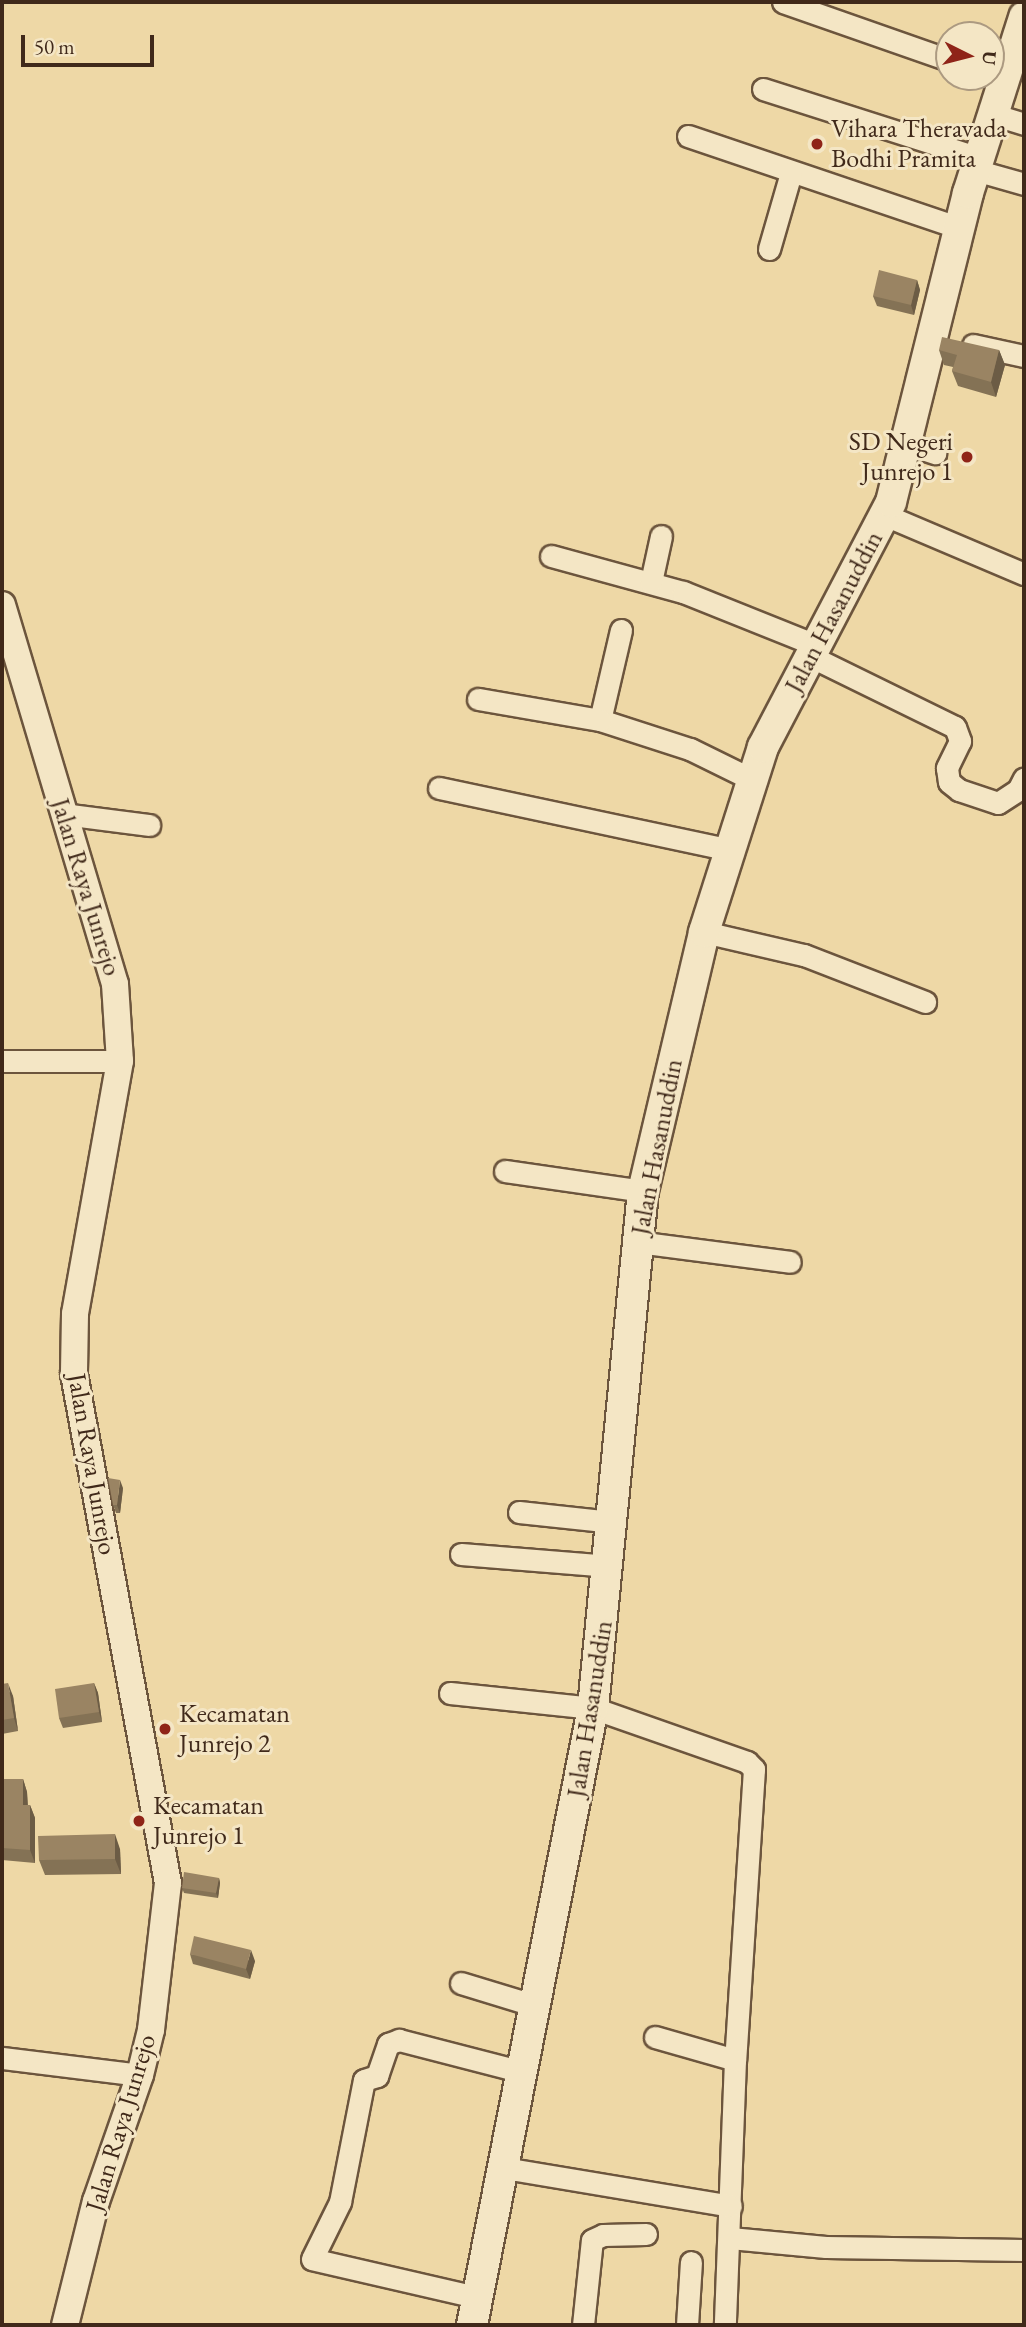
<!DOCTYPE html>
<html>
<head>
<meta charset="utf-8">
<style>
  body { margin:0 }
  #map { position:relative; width:1026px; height:2327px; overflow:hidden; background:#eed8a6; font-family:"EB Garamond",serif }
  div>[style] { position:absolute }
  .roads { filter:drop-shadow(2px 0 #6c553d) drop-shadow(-2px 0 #6c553d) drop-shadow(0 2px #6c553d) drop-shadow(0 -2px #6c553d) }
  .minor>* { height:21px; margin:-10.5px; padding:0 10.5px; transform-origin:10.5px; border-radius:10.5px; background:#f4e6c5 }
  .tertiary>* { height:26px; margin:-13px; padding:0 13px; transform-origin:13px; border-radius:13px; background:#f4e6c5 }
  .secondary>* { height:30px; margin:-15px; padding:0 15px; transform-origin:15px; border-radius:15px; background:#f4e6c5 }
  .wall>* { inset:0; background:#847255 }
  .shaded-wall>* { inset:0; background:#6c5c45 }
  .building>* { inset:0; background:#9a8463 }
  .dots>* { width:19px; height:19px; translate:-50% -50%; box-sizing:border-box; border:4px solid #f4e6c5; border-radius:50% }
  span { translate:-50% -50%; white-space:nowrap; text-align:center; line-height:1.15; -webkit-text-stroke:6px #f4e6c5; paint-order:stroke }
  .poi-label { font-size:26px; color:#40291a }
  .left { translate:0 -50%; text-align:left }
  .right { translate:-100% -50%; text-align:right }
  .street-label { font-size:26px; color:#40291a }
  .frame { position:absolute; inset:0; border:4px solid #40291a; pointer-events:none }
  .north { position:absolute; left:935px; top:21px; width:70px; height:70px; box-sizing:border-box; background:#f4e6c5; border:2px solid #ac9a81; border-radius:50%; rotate:96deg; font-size:19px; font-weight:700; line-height:28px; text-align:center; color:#40291a }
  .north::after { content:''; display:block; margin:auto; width:24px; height:32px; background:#8f2418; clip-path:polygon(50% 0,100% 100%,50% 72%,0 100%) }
  .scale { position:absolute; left:21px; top:35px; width:133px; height:32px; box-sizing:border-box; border:4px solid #40291a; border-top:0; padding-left:9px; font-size:21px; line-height:24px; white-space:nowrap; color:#40291a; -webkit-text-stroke:5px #f4e6c5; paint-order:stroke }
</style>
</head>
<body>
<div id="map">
  <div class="roads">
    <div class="minor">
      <div style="left:783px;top:2px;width:176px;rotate:19.3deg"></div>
      <div style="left:763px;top:89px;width:227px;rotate:17.7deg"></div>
      <div style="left:992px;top:114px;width:34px;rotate:17deg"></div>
      <div style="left:688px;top:136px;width:287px;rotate:18.7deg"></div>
      <div style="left:975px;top:170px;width:51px;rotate:15.9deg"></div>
      <div style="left:769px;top:249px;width:79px;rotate:-73.9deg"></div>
      <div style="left:973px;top:345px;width:52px;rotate:12.2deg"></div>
      <div style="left:904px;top:443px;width:33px;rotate:18deg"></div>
      <div style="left:885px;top:515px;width:151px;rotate:23deg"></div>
      <div style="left:551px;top:556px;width:137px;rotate:15.3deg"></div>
      <div style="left:683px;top:592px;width:145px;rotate:21.8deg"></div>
      <div style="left:651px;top:582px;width:47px;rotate:-77.7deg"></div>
      <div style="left:621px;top:630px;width:92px;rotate:103.1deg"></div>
      <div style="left:600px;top:720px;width:95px;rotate:17.9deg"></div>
      <div style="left:690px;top:749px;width:68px;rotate:26.2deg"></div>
      <div style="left:812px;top:657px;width:159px;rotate:26.1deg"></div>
      <div style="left:955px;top:727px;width:15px;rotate:70deg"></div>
      <div style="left:960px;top:741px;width:30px;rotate:116deg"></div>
      <div style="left:947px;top:768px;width:14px;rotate:82deg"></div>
      <div style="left:949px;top:782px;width:13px;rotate:39deg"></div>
      <div style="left:959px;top:790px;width:41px;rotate:18.4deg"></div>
      <div style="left:998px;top:803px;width:24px;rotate:-33deg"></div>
      <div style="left:1018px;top:790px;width:13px;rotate:-63deg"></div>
      <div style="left:478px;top:699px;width:124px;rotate:9.8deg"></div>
      <div style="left:439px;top:788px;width:298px;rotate:12deg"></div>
      <div style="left:63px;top:814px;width:87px;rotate:7.3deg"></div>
      <div style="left:704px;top:932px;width:103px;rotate:13deg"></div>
      <div style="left:804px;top:955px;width:130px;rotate:21.2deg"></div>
      <div style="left:2px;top:1061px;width:118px"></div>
      <div style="left:505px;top:1171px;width:139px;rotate:8.2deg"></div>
      <div style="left:637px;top:1242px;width:154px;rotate:7.4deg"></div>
      <div style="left:519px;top:1512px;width:95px;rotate:6.1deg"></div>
      <div style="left:461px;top:1554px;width:149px;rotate:4.6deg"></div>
      <div style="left:450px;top:1693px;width:144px;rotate:6deg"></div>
      <div style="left:593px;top:1708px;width:163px;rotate:19.3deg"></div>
      <div style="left:747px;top:1762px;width:10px;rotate:45deg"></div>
      <div style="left:754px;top:1769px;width:292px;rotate:93.7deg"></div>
      <div style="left:735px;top:2060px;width:265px;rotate:92.2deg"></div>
      <div style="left:461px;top:1983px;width:78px;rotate:17deg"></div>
      <div style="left:655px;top:2037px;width:83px;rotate:16deg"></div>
      <div style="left:2px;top:2058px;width:139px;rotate:7deg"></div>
      <div style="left:504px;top:2168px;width:230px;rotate:9.5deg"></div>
      <div style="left:730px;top:2238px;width:96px;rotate:5.4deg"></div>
      <div style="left:826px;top:2247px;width:198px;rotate:0.9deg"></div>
      <div style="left:476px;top:2297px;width:168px;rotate:-167deg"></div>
      <div style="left:312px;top:2259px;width:64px;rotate:-63.8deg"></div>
      <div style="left:340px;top:2202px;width:124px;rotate:-78.9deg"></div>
      <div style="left:364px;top:2080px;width:14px;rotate:-17deg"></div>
      <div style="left:377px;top:2076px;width:34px;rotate:-71deg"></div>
      <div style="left:388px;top:2044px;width:12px;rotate:-20deg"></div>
      <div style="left:399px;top:2040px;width:128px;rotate:14.5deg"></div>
      <div style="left:583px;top:2325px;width:85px;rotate:-84deg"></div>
      <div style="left:592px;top:2240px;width:12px;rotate:-24deg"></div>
      <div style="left:603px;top:2235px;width:43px;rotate:-1.3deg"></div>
      <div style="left:687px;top:2325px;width:63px;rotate:-86.4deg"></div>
    </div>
    <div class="tertiary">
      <div style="left:2px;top:605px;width:395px;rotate:73.4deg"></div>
      <div style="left:115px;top:984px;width:77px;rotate:86.3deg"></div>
      <div style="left:120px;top:1061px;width:257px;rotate:100.1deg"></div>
      <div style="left:75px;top:1314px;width:60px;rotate:91deg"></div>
      <div style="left:74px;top:1374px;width:518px;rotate:79.54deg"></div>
      <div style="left:168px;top:1883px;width:148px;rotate:96.6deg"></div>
      <div style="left:151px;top:2030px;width:46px;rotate:103.7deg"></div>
      <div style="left:140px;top:2075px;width:133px;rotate:109.2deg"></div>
      <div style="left:96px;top:2201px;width:128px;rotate:104deg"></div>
    </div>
    <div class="secondary">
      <div style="left:472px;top:2325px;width:629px;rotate:-78.9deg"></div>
      <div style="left:593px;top:1708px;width:519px;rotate:-84.48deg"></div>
      <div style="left:643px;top:1191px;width:266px;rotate:-76.7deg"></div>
      <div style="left:704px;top:932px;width:194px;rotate:-72.3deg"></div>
      <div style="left:763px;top:747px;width:276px;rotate:-62.4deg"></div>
      <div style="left:891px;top:502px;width:318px;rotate:-76deg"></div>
      <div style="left:968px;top:193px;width:185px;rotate:-72.3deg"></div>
    </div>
  </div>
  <div class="wall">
    <div style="clip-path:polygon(917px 280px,920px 290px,914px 315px,877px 306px,873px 296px)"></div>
    <div style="clip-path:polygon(939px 350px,999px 350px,1005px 365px,996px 397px,958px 386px,952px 371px,953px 367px,944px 365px)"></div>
    <div style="clip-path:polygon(123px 1488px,120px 1513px,116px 1513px,113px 1505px)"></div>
    <div style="clip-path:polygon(94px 1683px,98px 1693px,102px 1722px,63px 1728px,59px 1718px)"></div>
    <div style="clip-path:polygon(2px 1684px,13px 1696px,18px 1731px,2px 1734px)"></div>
    <div style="clip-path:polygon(2px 1779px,23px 1779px,27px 1792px,28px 1805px,30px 1805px,35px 1818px,35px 1863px,2px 1860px)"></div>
    <div style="clip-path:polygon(120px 1849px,121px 1874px,45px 1875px,39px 1860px)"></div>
    <div style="clip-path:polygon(219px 1878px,220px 1883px,218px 1898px,184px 1893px,182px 1888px)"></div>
    <div style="clip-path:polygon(190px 1954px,255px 1961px,250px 1979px,193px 1964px)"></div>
  </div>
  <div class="shaded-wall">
    <div style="clip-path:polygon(917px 280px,920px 290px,914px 315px,911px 305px)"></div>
    <div style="clip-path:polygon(999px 350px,1005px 365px,996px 397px,991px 382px)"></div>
    <div style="clip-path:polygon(120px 1480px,123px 1488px,120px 1513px,117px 1505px)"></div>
    <div style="clip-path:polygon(8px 1683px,13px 1696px,18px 1731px,14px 1718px)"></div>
    <div style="clip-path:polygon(94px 1683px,98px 1693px,102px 1722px,99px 1712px)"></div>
    <div style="clip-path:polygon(23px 1779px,27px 1792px,28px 1818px,23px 1805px)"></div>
    <div style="clip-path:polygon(30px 1805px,35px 1818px,35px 1863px,30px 1850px)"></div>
    <div style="clip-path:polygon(115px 1834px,120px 1849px,121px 1874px,115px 1859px)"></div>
    <div style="clip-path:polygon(219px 1878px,220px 1883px,218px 1898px,216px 1893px)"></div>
    <div style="clip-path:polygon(251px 1950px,255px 1961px,250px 1979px,246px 1969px)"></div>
  </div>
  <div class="building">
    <div style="clip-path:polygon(879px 270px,917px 280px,911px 305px,873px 296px)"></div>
    <div style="clip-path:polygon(942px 337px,999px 350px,991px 382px,952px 371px,957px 355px,939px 350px)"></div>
    <div style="clip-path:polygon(108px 1478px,120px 1480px,117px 1505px,113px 1505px)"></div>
    <div style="clip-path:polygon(8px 1683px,14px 1718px,2px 1720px,2px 1684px)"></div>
    <div style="clip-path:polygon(94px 1683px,99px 1712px,59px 1718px,55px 1689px)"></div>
    <div style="clip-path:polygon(2px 1779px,23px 1779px,23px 1805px,30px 1805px,30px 1850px,2px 1848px)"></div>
    <div style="clip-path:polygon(115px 1834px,115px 1859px,39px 1860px,38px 1836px)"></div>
    <div style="clip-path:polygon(184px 1872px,219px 1878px,216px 1893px,182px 1888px)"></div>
    <div style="clip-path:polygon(194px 1936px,251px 1950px,246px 1969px,190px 1954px)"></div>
  </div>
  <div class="dots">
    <div style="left:817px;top:144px;background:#8f2418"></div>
    <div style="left:967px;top:457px;background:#8f2418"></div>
    <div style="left:165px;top:1729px;background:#8f2418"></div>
    <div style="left:139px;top:1821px;background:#8f2418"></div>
  </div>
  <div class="poi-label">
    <span class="left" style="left:831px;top:144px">Vihara Theravada<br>Bodhi Pramita</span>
    <span class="right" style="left:953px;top:457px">SD Negeri<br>Junrejo 1</span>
    <span class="left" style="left:179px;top:1729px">Kecamatan<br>Junrejo 2</span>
    <span class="left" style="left:153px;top:1821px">Kecamatan<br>Junrejo 1</span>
  </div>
  <div class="street-label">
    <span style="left:834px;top:612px;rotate:-62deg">Jalan Hasanuddin</span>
    <span style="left:86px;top:887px;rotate:73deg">Jalan Raya Junrejo</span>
    <span style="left:657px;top:1147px;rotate:-79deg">Jalan Hasanuddin</span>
    <span style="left:92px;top:1464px;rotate:80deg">Jalan Raya Junrejo</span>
    <span style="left:590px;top:1709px;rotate:-81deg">Jalan Hasanuddin</span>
    <span style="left:121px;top:2123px;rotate:-73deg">Jalan Raya Junrejo</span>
  </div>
  <div class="frame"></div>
  <div class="north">U</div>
  <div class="scale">50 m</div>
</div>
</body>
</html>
